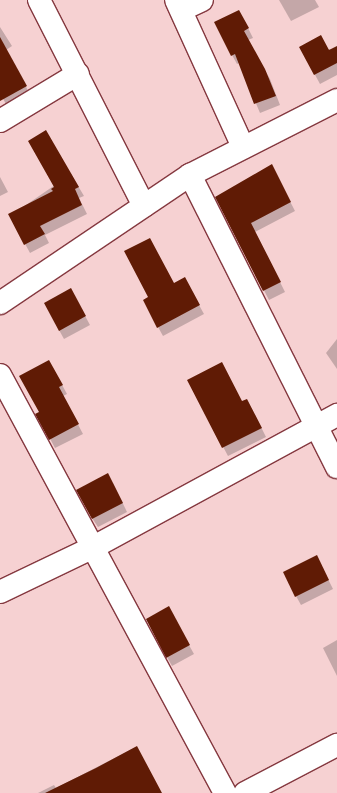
<!DOCTYPE html>
<html>
<head>
<meta charset="utf-8">
<style>
  body { margin:0 }
  #map { position:relative; width:337px; height:793px; overflow:hidden; background:#f6d1d2; font-family:Quicksand,sans-serif }
  div>[style] { position:absolute }
  .shadow>* { inset:0; background:#0003 }
  .building>* { inset:0; background:#601b05 }
  .roads { filter:drop-shadow(1px 0 #853940) drop-shadow(-1px 0 #853940) drop-shadow(0 1px #853940) drop-shadow(0 -1px #853940) }
  .minor>* { height:22px; margin:-11px; padding:0 11px; transform-origin:11px; border-radius:11px; background:#fff }
  span { translate:-50% -50%; white-space:nowrap; text-align:center; line-height:1.15; -webkit-text-stroke:4px #fcfcfc; paint-order:stroke }
</style>
</head>
<body>
<div id="map">
  <div class="shadow">
    <div style="clip-path:polygon(279px 0,315px 0,319px 7px,291px 21px)"></div>
    <div style="clip-path:polygon(244px 20px,253px 38px,248px 40px,270px 79px,280px 105px,260px 113px,239px 63px,237px 64px,232px 55px)"></div>
    <div style="clip-path:polygon(0 27px,12px 46px,6px 50px,31px 96px,8px 108px,0 93px)"></div>
    <div style="clip-path:polygon(300px 47px,337px 50px,337px 75px,320px 84px)"></div>
    <div style="clip-path:polygon(71px 174px,84px 196px,79px 198px,87px 214px,45px 235px,49px 243px,30px 253px,10px 216px)"></div>
    <div style="clip-path:polygon(276px 174px,295px 211px,255px 232px,285px 292px,269px 300px,216px 197px)"></div>
    <div style="clip-path:polygon(0 177px,8px 192px,0 196px)"></div>
    <div style="clip-path:polygon(174px 284px,189px 287px,204px 314px,163px 336px,158px 327px)"></div>
    <div style="clip-path:polygon(71px 290px,90px 325px,64px 339px,59px 330px)"></div>
    <div style="clip-path:polygon(337px 339px,337px 369px,326px 353px)"></div>
    <div style="clip-path:polygon(54px 370px,67px 394px,63px 396px,83px 434px,55px 448px,37px 414px,40px 412px)"></div>
    <div style="clip-path:polygon(188px 381px,242px 402px,252px 409px,266px 437px,228px 456px)"></div>
    <div style="clip-path:polygon(113px 483px,127px 512px,98px 527px,92px 518px)"></div>
    <div style="clip-path:polygon(321px 565px,333px 589px,301px 605px,296px 596px)"></div>
    <div style="clip-path:polygon(168px 608px,194px 654px,172px 666px,167px 657px)"></div>
    <div style="clip-path:polygon(337px 640px,337px 676px,323px 648px)"></div>
    <div style="clip-path:polygon(136px 747px,161px 793px,38px 793px,54px 785px,56px 788px)"></div>
  </div>
  <div class="building">
    <div style="clip-path:polygon(239px 10px,249px 28px,244px 31px,265px 69px,276px 96px,254px 104px,235px 54px,231px 56px,214px 22px)"></div>
    <div style="clip-path:polygon(321px 35px,329px 50px,337px 46px,337px 63px,314px 75px,299px 47px)"></div>
    <div style="clip-path:polygon(0 37px,27px 86px,0 101px)"></div>
    <div style="clip-path:polygon(46px 130px,79px 187px,75px 189px,82px 205px,40px 226px,45px 234px,24px 245px,8px 214px,53px 191px,51px 189px,54px 187px,28px 141px)"></div>
    <div style="clip-path:polygon(272px 164px,291px 202px,251px 223px,281px 282px,263px 291px,215px 197px)"></div>
    <div style="clip-path:polygon(150px 238px,174px 283px,185px 277px,200px 305px,157px 328px,143px 300px,148px 297px,124px 251px)"></div>
    <div style="clip-path:polygon(71px 288px,86px 316px,59px 331px,44px 303px)"></div>
    <div style="clip-path:polygon(49px 360px,63px 385px,59px 387px,79px 424px,49px 440px,35px 414px,39px 412px,19px 376px)"></div>
    <div style="clip-path:polygon(222px 362px,242px 401px,247px 399px,262px 428px,222px 448px,187px 380px)"></div>
    <div style="clip-path:polygon(108px 473px,123px 503px,92px 519px,76px 490px)"></div>
    <div style="clip-path:polygon(317px 555px,329px 580px,295px 597px,283px 572px)"></div>
    <div style="clip-path:polygon(169px 606px,190px 645px,166px 658px,146px 619px)"></div>
    <div style="clip-path:polygon(137px 746px,162px 793px,45px 793px,96px 768px)"></div>
  </div>
  <div class="roads">
    <div class="minor">
      <div style="left:39px;top:0;width:231px;rotate:63deg"></div>
      <div style="left:176px;top:0;width:162px;rotate:65.5deg"></div>
      <div style="left:181px;top:10px;width:23px;rotate:-25deg"></div>
      <div style="left:0;top:121px;width:91px;rotate:-31.1deg"></div>
      <div style="left:190px;top:175px;width:327px;rotate:63.3deg"></div>
      <div style="left:0;top:303px;width:229px;rotate:-34deg"></div>
      <div style="left:190px;top:175px;width:165px;rotate:-27deg"></div>
      <div style="left:0;top:375px;width:475px;rotate:61.7deg"></div>
      <div style="left:0;top:592px;width:102px;rotate:-25.6deg"></div>
      <div style="left:92px;top:548px;width:279px;rotate:-28.5deg"></div>
      <div style="left:245px;top:793px;width:104px;rotate:-27.6deg"></div>
    </div>
  </div>
</div>
</body>
</html>
